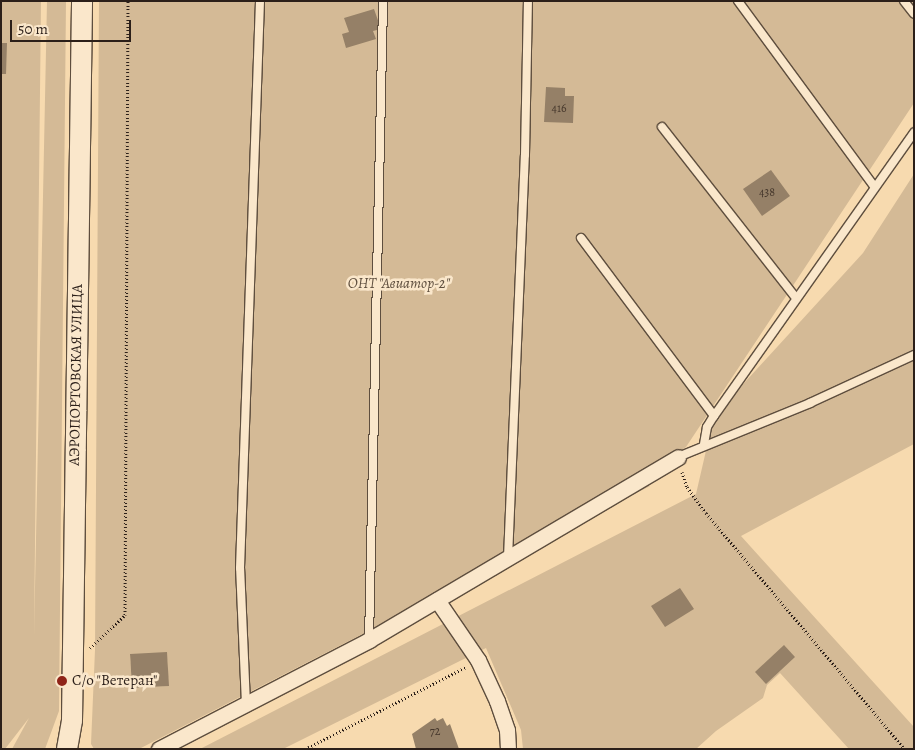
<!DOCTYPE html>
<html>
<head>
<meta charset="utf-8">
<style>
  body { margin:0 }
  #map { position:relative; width:915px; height:750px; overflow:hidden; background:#f7daaf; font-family:Alegreya,serif }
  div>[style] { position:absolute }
  .green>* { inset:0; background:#d4ba96 }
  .building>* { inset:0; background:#958067 }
  .path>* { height:3px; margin-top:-1.5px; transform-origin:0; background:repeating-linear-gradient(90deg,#2b1f19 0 1px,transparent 0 3.5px) }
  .roads { filter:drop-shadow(1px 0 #5e4e3e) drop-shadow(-1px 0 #5e4e3e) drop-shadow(0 1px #5e4e3e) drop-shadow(0 -1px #5e4e3e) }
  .lane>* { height:8px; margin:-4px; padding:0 4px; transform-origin:4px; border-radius:4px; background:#fae7cb }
  .street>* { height:15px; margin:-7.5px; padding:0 7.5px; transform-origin:7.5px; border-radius:7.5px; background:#fae7cb }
  .secondary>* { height:20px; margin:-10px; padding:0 10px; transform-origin:10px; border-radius:10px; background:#fae7cb }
  .dots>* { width:14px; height:14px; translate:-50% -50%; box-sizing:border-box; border:2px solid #fae7cb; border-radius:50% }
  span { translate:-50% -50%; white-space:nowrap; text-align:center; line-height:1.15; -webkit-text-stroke:5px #fae7cb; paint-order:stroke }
  .number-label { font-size:12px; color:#46372c }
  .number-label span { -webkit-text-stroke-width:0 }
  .park-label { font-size:15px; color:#5e4e3e; font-style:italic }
  .street-label { font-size:15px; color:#2b1f19 }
  .poi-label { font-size:15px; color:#2b1f19 }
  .left { translate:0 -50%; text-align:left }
  .frame { position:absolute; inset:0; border:2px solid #2b1f19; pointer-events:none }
  .scale { position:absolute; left:10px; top:20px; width:121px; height:22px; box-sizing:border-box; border:2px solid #2b1f19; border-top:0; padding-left:6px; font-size:15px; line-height:18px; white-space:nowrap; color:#2b1f19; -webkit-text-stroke:4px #fae7cb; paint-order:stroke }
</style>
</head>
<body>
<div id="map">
  <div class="green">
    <div style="clip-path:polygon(1px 1px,41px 1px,34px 636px,47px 1px,66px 1px,59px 711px,45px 749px,12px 749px,29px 718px,5px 749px,1px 749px)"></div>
    <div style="clip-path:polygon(evenodd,99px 1px,914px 1px,914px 103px,686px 447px,639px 479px,650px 486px,139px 749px,94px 749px,91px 744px,95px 650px,99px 1px,167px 653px,168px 686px,132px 688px,130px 655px,167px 653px)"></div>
    <div style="clip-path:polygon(914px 174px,914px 444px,741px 536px,914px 727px,914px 749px,849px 749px,780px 673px,767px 685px,763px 698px,716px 731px,696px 749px,523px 749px,521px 730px,486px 648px,283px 749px,200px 749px,696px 494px,714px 416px,863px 253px)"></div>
  </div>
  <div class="building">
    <div style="clip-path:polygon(374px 9px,381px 29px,373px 31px,376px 39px,346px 48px,342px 34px,349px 32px,344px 18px)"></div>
    <div style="clip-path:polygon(1px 43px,7px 43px,6px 74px,1px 74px)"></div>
    <div style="clip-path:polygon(546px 87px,565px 88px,565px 96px,574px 96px,573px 123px,544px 122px)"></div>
    <div style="clip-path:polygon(771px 170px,790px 196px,762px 216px,743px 189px)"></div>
    <div style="clip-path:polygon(680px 588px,694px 609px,665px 627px,651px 606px)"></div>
    <div style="clip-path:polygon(784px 645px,795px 657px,766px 684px,755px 672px)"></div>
    <div style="clip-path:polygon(167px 652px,169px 686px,132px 688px,130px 654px)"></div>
    <div style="clip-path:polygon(435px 718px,437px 721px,443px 718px,447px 726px,450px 724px,459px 749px,416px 749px,412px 734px)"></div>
  </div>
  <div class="path">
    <div style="left:682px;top:472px;width:16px;rotate:72deg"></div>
    <div style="left:687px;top:487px;width:32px;rotate:54deg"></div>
    <div style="left:706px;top:513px;width:309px;rotate:49.9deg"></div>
    <div style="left:90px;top:648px;width:48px;rotate:-43.3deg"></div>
    <div style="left:125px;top:615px;width:614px;rotate:-89.72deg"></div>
    <div style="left:305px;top:749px;width:181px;rotate:-27deg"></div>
  </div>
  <div class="roads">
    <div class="lane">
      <div style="left:738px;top:1px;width:230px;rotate:53.7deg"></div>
      <div style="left:904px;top:1px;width:16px;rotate:52deg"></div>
      <div style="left:662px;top:127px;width:217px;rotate:51.9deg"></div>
      <div style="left:581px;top:238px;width:222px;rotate:53.2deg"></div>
      <div style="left:704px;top:444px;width:17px;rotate:-80deg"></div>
      <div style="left:707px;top:427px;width:13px;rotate:-58deg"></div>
      <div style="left:714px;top:416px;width:347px;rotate:-54.8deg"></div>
      <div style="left:678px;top:457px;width:143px;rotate:-22.2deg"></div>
      <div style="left:810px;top:403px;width:115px;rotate:-24.8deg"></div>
      <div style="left:508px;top:558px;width:403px;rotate:-87.6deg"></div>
      <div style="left:525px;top:155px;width:154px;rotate:-88.9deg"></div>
      <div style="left:369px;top:640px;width:639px;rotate:-88.74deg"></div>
      <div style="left:246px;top:704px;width:136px;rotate:-92.5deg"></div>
      <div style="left:240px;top:568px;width:567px;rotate:-87.98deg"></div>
    </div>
    <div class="street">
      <div style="left:437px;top:600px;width:73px;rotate:55.7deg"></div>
      <div style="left:478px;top:660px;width:45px;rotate:65.1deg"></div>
      <div style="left:497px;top:701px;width:31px;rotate:71deg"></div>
      <div style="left:507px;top:730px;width:19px;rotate:87deg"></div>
      <div style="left:159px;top:749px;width:237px;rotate:-27.4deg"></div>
      <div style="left:369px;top:640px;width:359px;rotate:-30.6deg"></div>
    </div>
    <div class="secondary">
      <div style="left:67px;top:749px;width:29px;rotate:-80deg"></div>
      <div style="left:72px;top:720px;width:719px;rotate:-89.2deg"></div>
    </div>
  </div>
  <div class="dots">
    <div style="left:62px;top:681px;background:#8f2418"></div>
  </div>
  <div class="number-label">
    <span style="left:559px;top:109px">416</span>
    <span style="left:767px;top:193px">438</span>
    <span style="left:435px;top:732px">72</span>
  </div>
  <div class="park-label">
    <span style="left:399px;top:284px">ОНТ "Авиатор-2"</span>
  </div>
  <div class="street-label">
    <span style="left:76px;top:375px;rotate:-89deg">АЭРОПОРТОВСКАЯ УЛИЦА</span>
  </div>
  <div class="poi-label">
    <span class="left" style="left:72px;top:681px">С/о "Ветеран"</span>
  </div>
  <div class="frame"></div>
  <div class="scale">50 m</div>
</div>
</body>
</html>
